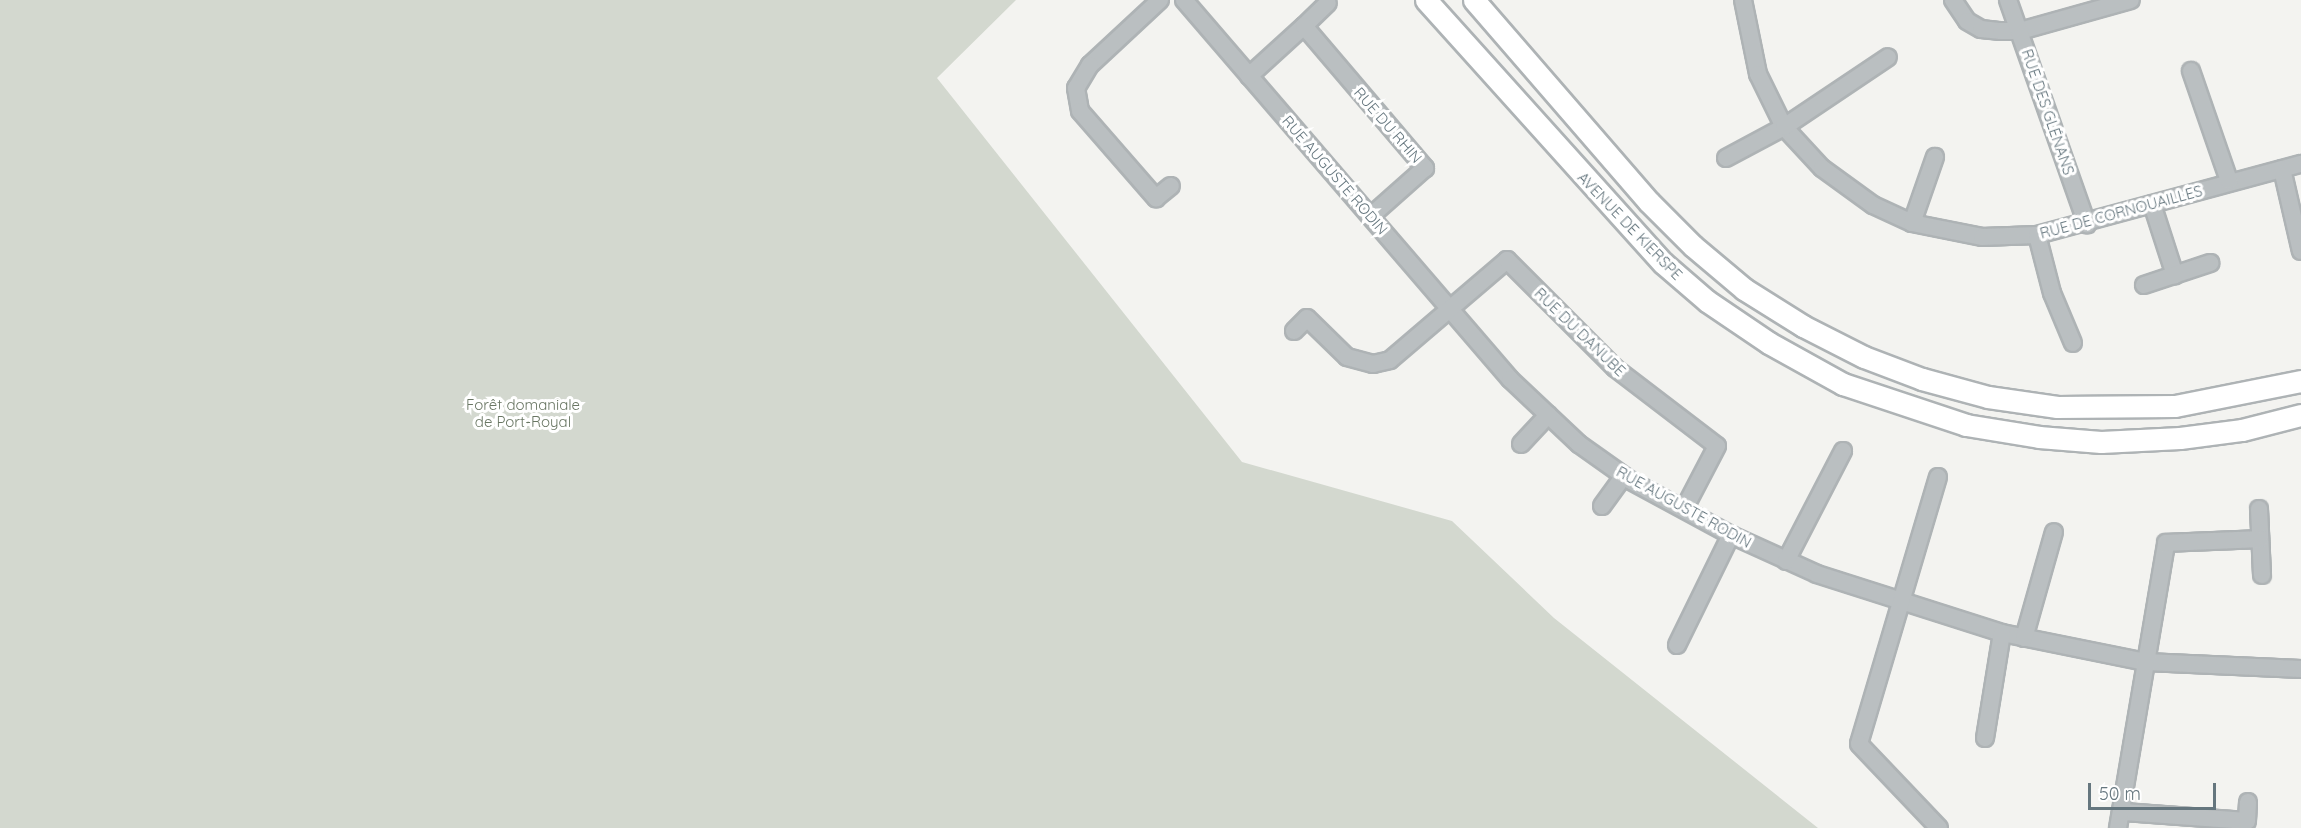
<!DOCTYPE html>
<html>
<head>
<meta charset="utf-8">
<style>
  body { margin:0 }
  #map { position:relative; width:2301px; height:828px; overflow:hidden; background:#f3f3f0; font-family:Quicksand,sans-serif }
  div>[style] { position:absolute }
  .green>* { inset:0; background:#d3d8cf }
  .roads { filter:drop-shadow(2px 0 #aeb3b5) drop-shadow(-2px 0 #aeb3b5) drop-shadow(0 2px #aeb3b5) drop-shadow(0 -2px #aeb3b5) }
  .minor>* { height:16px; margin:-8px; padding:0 8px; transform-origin:8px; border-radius:8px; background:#babfc1 }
  .major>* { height:21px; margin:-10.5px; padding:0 10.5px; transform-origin:10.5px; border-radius:10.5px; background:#fff }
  span { translate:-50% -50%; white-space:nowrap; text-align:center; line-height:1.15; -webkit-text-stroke:6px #fff; paint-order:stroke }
  .street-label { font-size:15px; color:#65767e }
  .park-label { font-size:15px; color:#697663 }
  .scale { position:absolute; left:2088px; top:783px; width:128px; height:27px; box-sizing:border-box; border:3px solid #65767e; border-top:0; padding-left:8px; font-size:18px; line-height:21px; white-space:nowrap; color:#65767e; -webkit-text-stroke:4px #fff; paint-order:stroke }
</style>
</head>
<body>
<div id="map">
  <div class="green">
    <div style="clip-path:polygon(0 0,1016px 0,937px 78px,1242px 462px,1452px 521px,1554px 618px,1818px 828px,0 828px)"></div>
  </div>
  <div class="roads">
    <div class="minor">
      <div style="left:1160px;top:0;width:96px;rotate:137.1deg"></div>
      <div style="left:1090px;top:65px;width:27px;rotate:121deg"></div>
      <div style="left:1076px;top:88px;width:23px;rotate:80deg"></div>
      <div style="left:1080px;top:111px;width:116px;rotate:48.9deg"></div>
      <div style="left:1156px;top:198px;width:19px;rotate:-39deg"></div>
      <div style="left:1184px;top:0;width:500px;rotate:49.3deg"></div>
      <div style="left:1510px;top:379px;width:95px;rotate:43.3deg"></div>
      <div style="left:1579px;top:444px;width:64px;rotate:35.4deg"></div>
      <div style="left:1631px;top:481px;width:114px;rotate:28.4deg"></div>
      <div style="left:1731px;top:535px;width:94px;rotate:24.4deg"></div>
      <div style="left:1817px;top:574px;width:194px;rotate:17.7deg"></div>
      <div style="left:2002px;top:633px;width:147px;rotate:11.4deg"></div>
      <div style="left:2146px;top:662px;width:155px;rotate:2.6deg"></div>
      <div style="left:1743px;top:0;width:76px;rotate:78.5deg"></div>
      <div style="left:1758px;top:74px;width:59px;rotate:63.9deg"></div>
      <div style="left:1784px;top:127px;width:56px;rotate:47.2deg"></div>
      <div style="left:1822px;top:168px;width:63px;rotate:36deg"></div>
      <div style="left:1873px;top:205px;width:43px;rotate:24.8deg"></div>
      <div style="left:1912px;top:223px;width:71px;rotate:11.3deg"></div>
      <div style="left:1982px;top:237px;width:55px;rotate:-2.1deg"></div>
      <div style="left:2037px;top:235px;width:273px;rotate:-15.1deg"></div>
      <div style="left:1953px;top:0;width:25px;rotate:56deg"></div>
      <div style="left:1967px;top:21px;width:16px;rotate:30deg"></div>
      <div style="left:1981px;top:29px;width:20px;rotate:6deg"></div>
      <div style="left:2001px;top:31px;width:19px"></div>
      <div style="left:2020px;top:31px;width:115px;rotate:-15.6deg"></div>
      <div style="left:2008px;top:0;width:238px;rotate:70.6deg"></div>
      <div style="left:1304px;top:26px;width:33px;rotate:-44deg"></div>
      <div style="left:2191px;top:71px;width:116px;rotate:70.9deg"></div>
      <div style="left:1249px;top:76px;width:74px;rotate:-42.3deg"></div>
      <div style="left:1304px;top:26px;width:187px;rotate:49.6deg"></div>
      <div style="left:1425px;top:168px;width:72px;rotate:138.4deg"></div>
      <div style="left:1726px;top:158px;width:66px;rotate:-28.1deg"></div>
      <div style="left:1784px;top:127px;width:125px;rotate:-33.9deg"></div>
      <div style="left:2282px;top:169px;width:84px;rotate:77deg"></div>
      <div style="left:2152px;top:204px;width:75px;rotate:72.1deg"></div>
      <div style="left:1912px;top:223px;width:70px;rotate:-70.8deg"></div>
      <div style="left:2037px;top:235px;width:60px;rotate:75.5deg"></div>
      <div style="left:2052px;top:293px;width:54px;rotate:67.2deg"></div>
      <div style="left:2144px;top:285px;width:70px;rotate:-18.4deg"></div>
      <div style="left:1294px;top:331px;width:18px;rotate:-45deg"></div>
      <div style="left:1307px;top:318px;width:56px;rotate:44.3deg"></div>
      <div style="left:1347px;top:357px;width:27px;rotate:15deg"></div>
      <div style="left:1373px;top:364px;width:17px;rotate:-13deg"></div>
      <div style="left:1390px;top:360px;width:154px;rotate:-40.5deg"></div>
      <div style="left:1507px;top:260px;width:153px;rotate:45deg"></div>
      <div style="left:1615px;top:368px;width:128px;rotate:37.4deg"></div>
      <div style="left:1717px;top:446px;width:71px;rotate:117.6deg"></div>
      <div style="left:1521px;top:444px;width:40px;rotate:-47deg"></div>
      <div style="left:1938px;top:477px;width:278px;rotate:106.5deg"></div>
      <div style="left:1859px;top:744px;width:116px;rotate:46.4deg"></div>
      <div style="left:1602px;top:506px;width:37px;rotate:-54deg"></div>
      <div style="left:2259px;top:509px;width:66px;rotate:87.4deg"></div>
      <div style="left:1786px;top:561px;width:124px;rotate:-62.6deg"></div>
      <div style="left:2024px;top:638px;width:110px;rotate:-74.2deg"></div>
      <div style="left:1677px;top:645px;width:123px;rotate:-63.9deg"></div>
      <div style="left:1985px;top:738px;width:106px;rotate:-80.8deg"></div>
      <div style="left:2124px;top:812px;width:123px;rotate:4.2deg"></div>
      <div style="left:2247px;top:821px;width:19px;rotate:-87deg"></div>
      <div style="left:2118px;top:828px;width:289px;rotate:-80.4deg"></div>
      <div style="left:2166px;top:543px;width:94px;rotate:-2.4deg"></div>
    </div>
    <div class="major">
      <div style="left:1426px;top:0;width:354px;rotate:48deg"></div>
      <div style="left:1663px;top:263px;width:58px;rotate:40.8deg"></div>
      <div style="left:1707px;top:301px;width:75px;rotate:34.1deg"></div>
      <div style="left:1769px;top:343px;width:85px;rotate:29deg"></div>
      <div style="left:1843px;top:384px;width:130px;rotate:18.4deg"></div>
      <div style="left:1966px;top:425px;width:74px;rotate:9.3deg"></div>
      <div style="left:2039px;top:437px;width:62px;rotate:4.6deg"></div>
      <div style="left:2101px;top:442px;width:79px;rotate:-2.9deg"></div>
      <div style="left:2180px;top:438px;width:63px;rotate:-7.4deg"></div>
      <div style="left:2242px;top:430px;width:61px;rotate:-14.3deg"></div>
      <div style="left:1474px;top:0;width:267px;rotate:49.1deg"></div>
      <div style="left:1649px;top:202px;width:62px;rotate:45deg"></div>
      <div style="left:1693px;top:246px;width:67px;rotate:40.1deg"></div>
      <div style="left:1744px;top:289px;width:70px;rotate:32.1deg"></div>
      <div style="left:1803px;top:326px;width:68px;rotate:26.9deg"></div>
      <div style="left:1864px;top:357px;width:62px;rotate:20.8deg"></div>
      <div style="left:1922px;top:379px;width:68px;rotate:15.3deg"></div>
      <div style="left:1988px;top:397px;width:70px;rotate:8.2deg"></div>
      <div style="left:2057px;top:407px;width:118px;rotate:-0.5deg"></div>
      <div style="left:2175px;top:406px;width:128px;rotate:-11.2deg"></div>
    </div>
  </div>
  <div class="street-label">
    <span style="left:2048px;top:112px;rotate:71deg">RUE DES GLÉNANS</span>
    <span style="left:1388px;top:125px;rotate:49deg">RUE DU RHIN</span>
    <span style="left:1335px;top:175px;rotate:49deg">RUE AUGUSTE RODIN</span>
    <span style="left:2121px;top:212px;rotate:-15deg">RUE DE CORNOUAILLES</span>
    <span style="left:1630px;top:226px;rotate:46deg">AVENUE DE KIERSPE</span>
    <span style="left:1580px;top:332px;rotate:44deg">RUE DU DANUBE</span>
    <span style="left:1684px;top:507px;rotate:29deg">RUE AUGUSTE RODIN</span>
  </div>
  <div class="park-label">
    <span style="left:523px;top:413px">Forêt domaniale<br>de Port-Royal</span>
  </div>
  <div class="scale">50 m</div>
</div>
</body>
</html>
